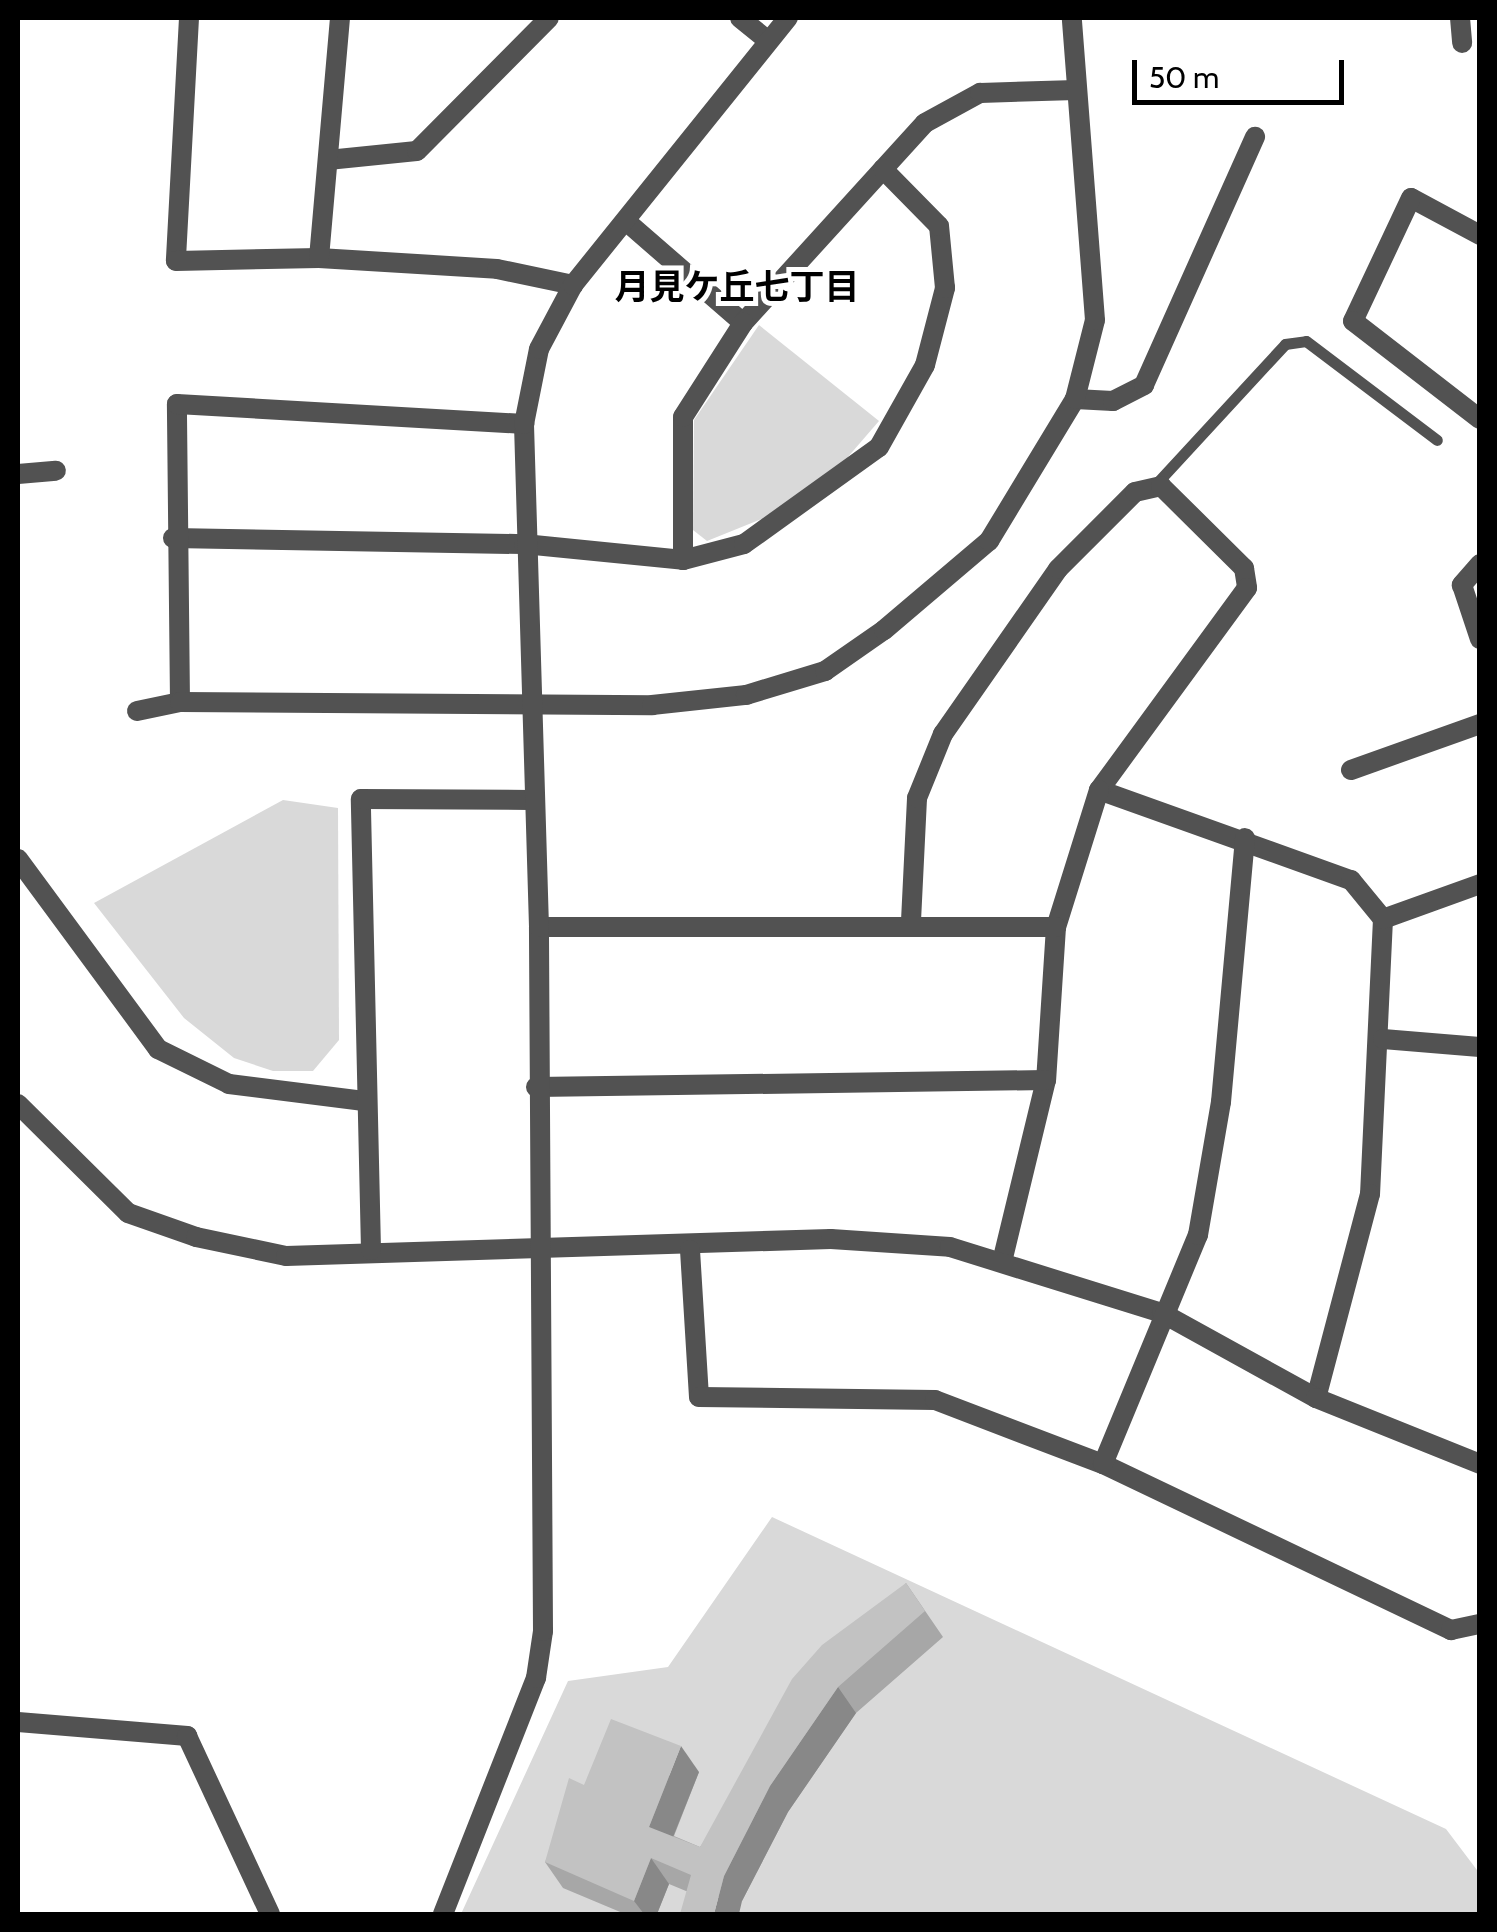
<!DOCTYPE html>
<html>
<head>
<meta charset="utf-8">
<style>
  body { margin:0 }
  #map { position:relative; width:1497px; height:1932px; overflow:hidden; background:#fff; font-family:Cabin,"Noto Sans JP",sans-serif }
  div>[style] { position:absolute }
  .green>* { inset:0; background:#d9d9d9 }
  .lane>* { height:11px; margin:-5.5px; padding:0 5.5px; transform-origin:5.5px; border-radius:5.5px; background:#525252 }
  .street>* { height:20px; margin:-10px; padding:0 10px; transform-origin:10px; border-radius:10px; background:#525252 }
  .wall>* { inset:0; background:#a7a7a7 }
  .shaded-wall>* { inset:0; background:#888 }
  .building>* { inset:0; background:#c2c2c2 }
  span { translate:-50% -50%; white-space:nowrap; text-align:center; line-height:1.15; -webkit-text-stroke:10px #fff; paint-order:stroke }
  .neighbourhood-label { font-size:35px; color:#000; font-weight:700 }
  .frame { position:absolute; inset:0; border:20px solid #000; pointer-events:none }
  .scale { position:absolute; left:1132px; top:60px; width:212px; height:45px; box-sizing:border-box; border:5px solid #000; border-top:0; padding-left:12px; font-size:30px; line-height:35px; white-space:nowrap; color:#000; -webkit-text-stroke:8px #fff; paint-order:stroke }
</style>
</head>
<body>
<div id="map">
  <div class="green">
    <div style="clip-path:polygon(759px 325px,879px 421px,847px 458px,764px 518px,707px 541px,693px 530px,694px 420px)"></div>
    <div style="clip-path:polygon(283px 800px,338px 808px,339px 1040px,313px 1071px,273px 1071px,234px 1058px,184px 1018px,94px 903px)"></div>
    <div style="clip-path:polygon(772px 1517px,1446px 1829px,1480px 1874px,1479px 1914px,461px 1914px,568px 1681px,668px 1667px)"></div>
  </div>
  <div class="lane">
    <div style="left:1155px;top:485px;width:192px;rotate:-47.3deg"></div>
    <div style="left:1285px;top:344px;width:21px;rotate:-8deg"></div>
    <div style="left:1306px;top:341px;width:164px;rotate:37.1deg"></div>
  </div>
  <div class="street">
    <div style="left:189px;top:18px;width:243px;rotate:93.1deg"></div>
    <div style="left:176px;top:261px;width:143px;rotate:-1.2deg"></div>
    <div style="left:319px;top:258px;width:178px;rotate:3.5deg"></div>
    <div style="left:497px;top:269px;width:78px;rotate:11.9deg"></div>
    <div style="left:740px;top:18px;width:35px;rotate:39deg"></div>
    <div style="left:1460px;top:18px;width:25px;rotate:85deg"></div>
    <div style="left:328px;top:160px;width:89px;rotate:-5.8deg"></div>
    <div style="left:417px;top:151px;width:187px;rotate:-45.2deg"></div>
    <div style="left:627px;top:222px;width:154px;rotate:41deg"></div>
    <div style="left:743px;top:323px;width:270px;rotate:-47.7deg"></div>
    <div style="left:925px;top:123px;width:63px;rotate:-28.6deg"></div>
    <div style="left:980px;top:93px;width:96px;rotate:-1.8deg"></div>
    <div style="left:1480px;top:235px;width:78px;rotate:-151.8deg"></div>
    <div style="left:1411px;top:198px;width:136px;rotate:115.2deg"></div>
    <div style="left:1353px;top:321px;width:160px;rotate:37.7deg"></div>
    <div style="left:319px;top:258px;width:241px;rotate:-85deg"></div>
    <div style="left:1075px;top:399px;width:38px;rotate:3deg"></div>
    <div style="left:1113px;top:401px;width:35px;rotate:-27deg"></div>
    <div style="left:1144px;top:385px;width:272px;rotate:-65.9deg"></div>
    <div style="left:18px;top:474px;width:38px;rotate:-5deg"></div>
    <div style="left:173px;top:538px;width:351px;rotate:1deg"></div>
    <div style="left:524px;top:544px;width:160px;rotate:5.7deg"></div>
    <div style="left:683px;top:560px;width:63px;rotate:-14.7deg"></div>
    <div style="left:744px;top:544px;width:166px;rotate:-35.7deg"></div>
    <div style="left:879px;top:447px;width:94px;rotate:-60.7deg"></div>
    <div style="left:925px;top:365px;width:80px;rotate:-75.4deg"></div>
    <div style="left:945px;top:288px;width:62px;rotate:-95.5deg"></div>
    <div style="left:939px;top:226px;width:80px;rotate:-134.5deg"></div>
    <div style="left:683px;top:560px;width:143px;rotate:-90deg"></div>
    <div style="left:683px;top:417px;width:112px;rotate:-57.4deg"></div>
    <div style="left:1480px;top:564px;width:28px;rotate:131deg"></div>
    <div style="left:1462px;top:585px;width:57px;rotate:71.6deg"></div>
    <div style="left:180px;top:702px;width:298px;rotate:-90.6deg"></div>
    <div style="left:177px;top:404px;width:348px;rotate:3.3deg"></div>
    <div style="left:137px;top:711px;width:44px;rotate:-11.8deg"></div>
    <div style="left:180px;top:702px;width:472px;rotate:0.4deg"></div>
    <div style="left:652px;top:705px;width:95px;rotate:-6.1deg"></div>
    <div style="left:746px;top:695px;width:83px;rotate:-16.9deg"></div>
    <div style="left:825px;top:671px;width:72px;rotate:-34.8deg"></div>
    <div style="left:884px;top:630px;width:138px;rotate:-40.3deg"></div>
    <div style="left:989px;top:541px;width:166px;rotate:-58.8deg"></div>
    <div style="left:1075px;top:399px;width:81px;rotate:-75.8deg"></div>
    <div style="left:1095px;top:320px;width:303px;rotate:-94.4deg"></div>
    <div style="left:1351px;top:770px;width:137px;rotate:-19.6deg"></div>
    <div style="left:1099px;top:790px;width:268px;rotate:19.7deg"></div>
    <div style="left:1351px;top:880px;width:50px;rotate:50.6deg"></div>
    <div style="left:1383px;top:919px;width:275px;rotate:92.7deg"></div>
    <div style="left:1370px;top:1194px;width:211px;rotate:104.8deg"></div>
    <div style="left:18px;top:859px;width:236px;rotate:53.6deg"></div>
    <div style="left:158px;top:1049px;width:79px;rotate:26.2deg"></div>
    <div style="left:229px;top:1084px;width:136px;rotate:7.2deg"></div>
    <div style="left:1383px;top:919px;width:103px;rotate:-19.8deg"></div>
    <div style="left:911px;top:921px;width:123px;rotate:-87.2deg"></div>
    <div style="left:917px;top:798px;width:69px;rotate:-67.9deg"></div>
    <div style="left:943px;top:734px;width:201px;rotate:-55.1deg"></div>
    <div style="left:1058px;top:569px;width:109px;rotate:-45deg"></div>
    <div style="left:1135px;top:492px;width:27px;rotate:-13deg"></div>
    <div style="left:1161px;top:486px;width:117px;rotate:44.7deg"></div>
    <div style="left:1244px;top:568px;width:20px;rotate:81deg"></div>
    <div style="left:1247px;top:588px;width:250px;rotate:126.2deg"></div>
    <div style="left:1099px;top:790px;width:144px;rotate:107.4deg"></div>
    <div style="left:1056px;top:927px;width:153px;rotate:93.7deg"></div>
    <div style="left:1046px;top:1080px;width:183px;rotate:103.6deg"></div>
    <div style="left:539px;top:927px;width:517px"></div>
    <div style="left:1383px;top:1039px;width:97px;rotate:4.7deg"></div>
    <div style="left:536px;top:1087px;width:510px;rotate:-0.79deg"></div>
    <div style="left:18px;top:1104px;width:155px;rotate:44.7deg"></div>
    <div style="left:128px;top:1213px;width:72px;rotate:19.4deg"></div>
    <div style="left:196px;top:1237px;width:92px;rotate:11.9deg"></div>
    <div style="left:286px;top:1256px;width:545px;rotate:-1.79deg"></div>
    <div style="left:831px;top:1239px;width:119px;rotate:3.8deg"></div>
    <div style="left:950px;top:1247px;width:222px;rotate:17.3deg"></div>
    <div style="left:1162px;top:1313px;width:176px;rotate:28.9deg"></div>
    <div style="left:1316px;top:1398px;width:177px;rotate:21.9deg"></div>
    <div style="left:371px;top:1250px;width:451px;rotate:-91.3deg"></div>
    <div style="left:361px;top:799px;width:170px;rotate:0.3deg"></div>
    <div style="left:690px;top:1250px;width:147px;rotate:86.5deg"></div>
    <div style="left:699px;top:1397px;width:236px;rotate:0.7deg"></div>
    <div style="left:935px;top:1400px;width:180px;rotate:20.9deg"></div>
    <div style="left:1103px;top:1464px;width:386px;rotate:25.5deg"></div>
    <div style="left:1451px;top:1630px;width:30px;rotate:-12deg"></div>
    <div style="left:1103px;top:1464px;width:248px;rotate:-67.5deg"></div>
    <div style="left:1198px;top:1235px;width:135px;rotate:-80.2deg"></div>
    <div style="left:1221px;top:1102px;width:265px;rotate:-84.8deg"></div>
    <div style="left:18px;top:1722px;width:170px;rotate:4.7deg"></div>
    <div style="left:187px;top:1736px;width:196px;rotate:65deg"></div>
    <div style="left:443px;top:1914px;width:254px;rotate:-68.5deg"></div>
    <div style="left:536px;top:1678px;width:48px;rotate:-81.5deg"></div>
    <div style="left:543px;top:1631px;width:704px;rotate:-90.33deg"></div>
    <div style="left:539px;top:927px;width:503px;rotate:-91.71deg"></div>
    <div style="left:524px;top:424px;width:76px;rotate:-78.7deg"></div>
    <div style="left:539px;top:349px;width:72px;rotate:-62deg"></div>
    <div style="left:573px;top:285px;width:343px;rotate:-51.2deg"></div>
  </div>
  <div class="wall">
    <div style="clip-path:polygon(906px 1583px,943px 1637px,856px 1713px,788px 1812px,742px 1901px,686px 1891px,669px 1884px,657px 1914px,625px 1914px,563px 1888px,545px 1862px,584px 1785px,699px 1772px,674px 1836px,700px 1847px)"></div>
  </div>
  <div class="shaded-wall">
    <div style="clip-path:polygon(838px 1687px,856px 1713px,788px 1812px,742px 1901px,739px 1914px,714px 1914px,724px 1876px,770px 1786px)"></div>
    <div style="clip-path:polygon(681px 1746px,699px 1772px,667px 1852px,649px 1827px)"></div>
    <div style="clip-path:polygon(651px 1858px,669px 1884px,657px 1914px,644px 1914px,634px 1901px)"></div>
  </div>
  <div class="building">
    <div style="clip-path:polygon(906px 1583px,925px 1611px,838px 1687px,770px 1786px,724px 1876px,714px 1914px,680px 1914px,691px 1875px,651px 1858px,634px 1901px,545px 1862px,569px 1778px,584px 1785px,611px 1719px,681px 1746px,649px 1827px,700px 1847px,792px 1679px,822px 1645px)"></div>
  </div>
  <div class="neighbourhood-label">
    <span style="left:737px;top:287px">月見ケ丘七丁目</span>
  </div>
  <div class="frame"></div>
  <div class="scale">50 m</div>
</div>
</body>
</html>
